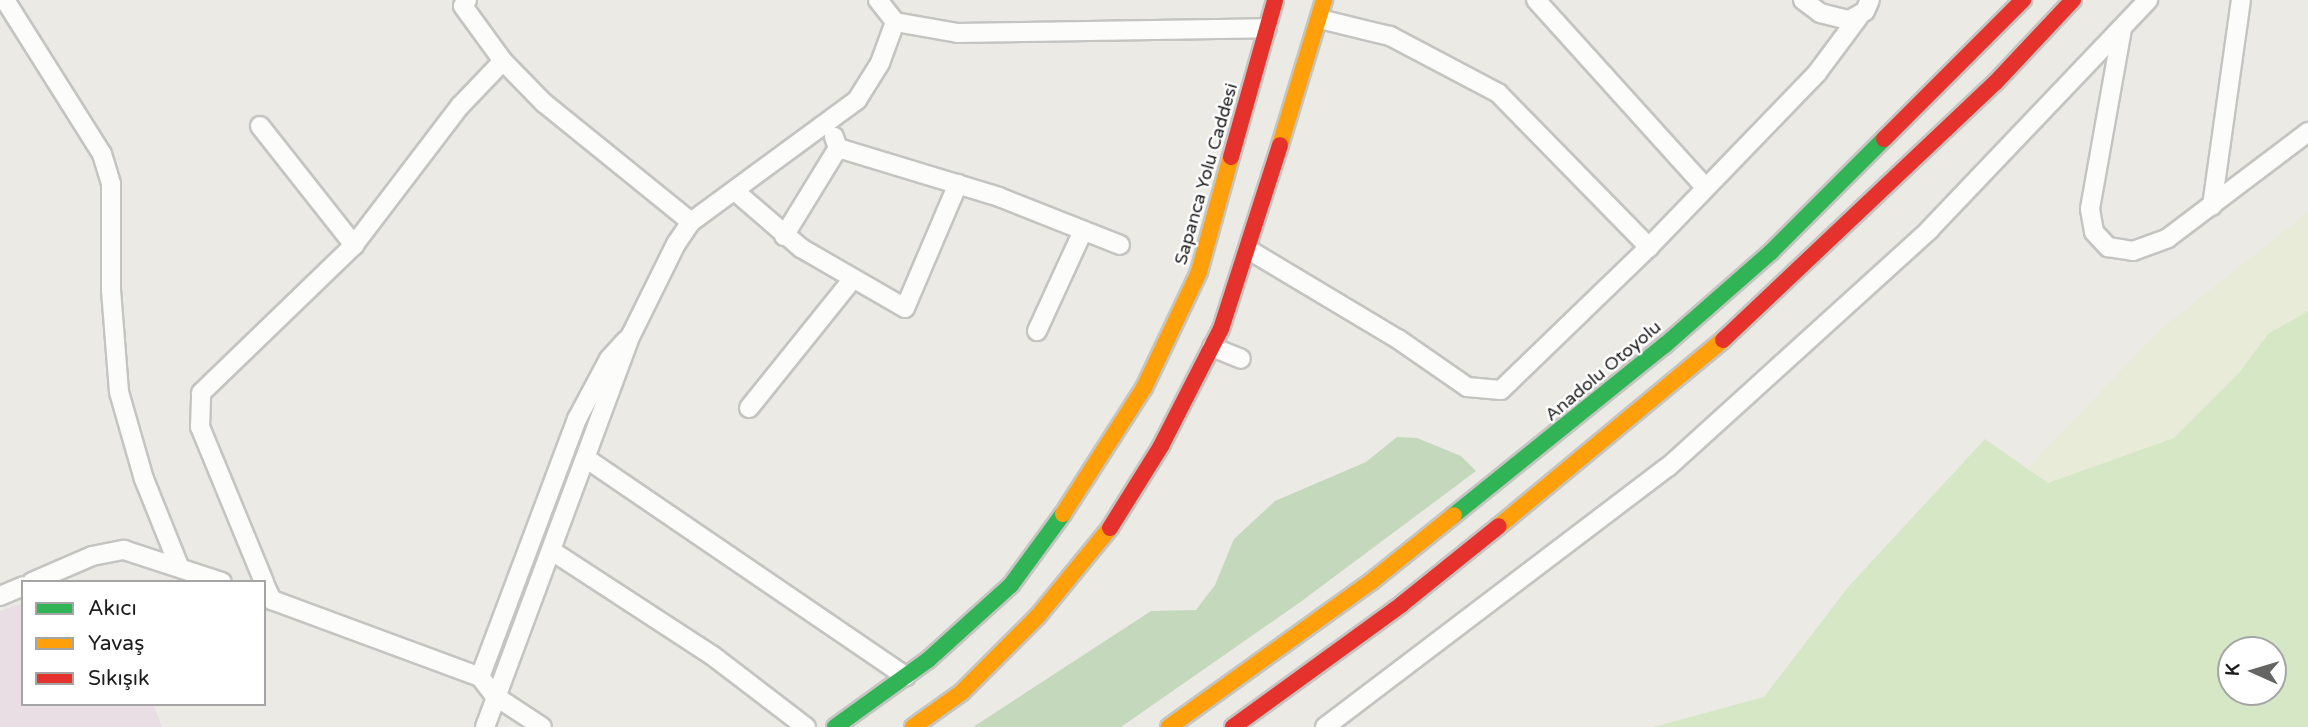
<!DOCTYPE html>
<html>
<head>
<meta charset="utf-8">
<style>
  body { margin:0 }
  #map { position:relative; width:2308px; height:727px; overflow:hidden; background:#ebeae5; font-family:"Varela Round",sans-serif }
  div>[style] { position:absolute }
  .industrial>* { inset:0; background:#e8dee3 }
  .farmland>* { inset:0; background:#e9ebd9 }
  .grass>* { inset:0; background:#d5e7c5 }
  .forest>* { inset:0; background:#c4d8bc }
  .roads { filter:drop-shadow(2px 0 #c4c4c1) drop-shadow(-2px 0 #c4c4c1) drop-shadow(0 2px #c4c4c1) drop-shadow(0 -2px #c4c4c1) }
  .street>* { height:18px; margin:-9px; padding:0 9px; transform-origin:9px; border-radius:9px; background:#fcfcfb }
  .fast>* { height:16px; margin:-8px; padding:0 8px; transform-origin:8px; border-radius:8px; background:#30b455 }
  .slow>* { height:16px; margin:-8px; padding:0 8px; transform-origin:8px; border-radius:8px; background:#ff9f0a }
  .jam>* { height:16px; margin:-8px; padding:0 8px; transform-origin:8px; border-radius:8px; background:#e5322d }
  span { translate:-50% -50%; white-space:nowrap; text-align:center; line-height:1.15; -webkit-text-stroke:5px #fff; paint-order:stroke }
  .street-label { font-size:18px; color:#1d1d1d }
  .legend { position:absolute; left:21px; top:580px; width:245px; height:126px; box-sizing:border-box; background:#fff; border:2px solid #a5a5a5; margin:0; padding:9px 12px; list-style:none; font-size:21px; color:#1d1d1d }
  .legend li { display:flex; align-items:center; gap:14px; height:35px }
  .legend b { width:35px; border:2px solid #a5a5a5 }
  .north { position:absolute; left:2217px; top:636px; width:70px; height:70px; box-sizing:border-box; background:#fff; border:2px solid #a5a5a5; border-radius:50%; rotate:274deg; font-size:19px; font-weight:700; line-height:28px; text-align:center; color:#1d1d1d }
  .north::after { content:''; display:block; margin:auto; width:24px; height:32px; background:#656563; clip-path:polygon(50% 0,100% 100%,50% 72%,0 100%) }
</style>
</head>
<body>
<div id="map">
  <div class="industrial">
    <div style="clip-path:polygon(23px 603px,23px 704px,153px 704px,162px 727px,0 727px,0 611px)"></div>
  </div>
  <div class="farmland">
    <div style="clip-path:polygon(2308px 212px,2308px 311px,2268px 334px,2238px 374px,2174px 438px,2048px 483px,2028px 467px,2163px 327px)"></div>
  </div>
  <div class="grass">
    <div style="clip-path:polygon(evenodd,2308px 311px,2308px 727px,1654px 727px,1764px 697px,1849px 586px,1985px 439px,2048px 483px,2174px 438px,2238px 374px,2268px 334px,2308px 311px,2231px 650px,2273px 650px,2273px 692px,2231px 692px,2231px 650px)"></div>
  </div>
  <div class="forest">
    <div style="clip-path:polygon(1397px 437px,1417px 438px,1461px 456px,1476px 471px,1299px 603px,1121px 727px,973px 727px,1151px 611px,1196px 610px,1215px 585px,1234px 539px,1275px 501px,1366px 462px)"></div>
  </div>
  <div class="roads">
    <div class="street">
      <div style="left:5px;top:0;width:182px;rotate:57.8deg"></div>
      <div style="left:102px;top:154px;width:31px;rotate:73deg"></div>
      <div style="left:111px;top:184px;width:106px;rotate:90deg"></div>
      <div style="left:111px;top:290px;width:102px;rotate:85.5deg"></div>
      <div style="left:119px;top:392px;width:91px;rotate:74deg"></div>
      <div style="left:144px;top:479px;width:94px;rotate:68.1deg"></div>
      <div style="left:467px;top:0;width:7px;rotate:124deg"></div>
      <div style="left:463px;top:6px;width:68px;rotate:54deg"></div>
      <div style="left:503px;top:61px;width:59px;rotate:45.7deg"></div>
      <div style="left:544px;top:103px;width:189px;rotate:39deg"></div>
      <div style="left:878px;top:0;width:28px;rotate:52deg"></div>
      <div style="left:895px;top:22px;width:64px;rotate:9.9deg"></div>
      <div style="left:958px;top:33px;width:309px;rotate:-0.9deg"></div>
      <div style="left:1536px;top:0;width:252px;rotate:47.9deg"></div>
      <div style="left:1803px;top:0;width:21px;rotate:37deg"></div>
      <div style="left:1820px;top:13px;width:30px;rotate:14deg"></div>
      <div style="left:1849px;top:20px;width:18px;rotate:-29deg"></div>
      <div style="left:1865px;top:11px;width:12px;rotate:-66deg"></div>
      <div style="left:1320px;top:19px;width:72px;rotate:13.7deg"></div>
      <div style="left:1390px;top:36px;width:122px;rotate:27.8deg"></div>
      <div style="left:1498px;top:93px;width:216px;rotate:45.6deg"></div>
      <div style="left:2122px;top:29px;width:183px;rotate:100.1deg"></div>
      <div style="left:2090px;top:209px;width:23px;rotate:80deg"></div>
      <div style="left:2094px;top:232px;width:21px;rotate:47deg"></div>
      <div style="left:2108px;top:247px;width:25px;rotate:9deg"></div>
      <div style="left:2133px;top:251px;width:37px;rotate:-20deg"></div>
      <div style="left:2168px;top:238px;width:176px;rotate:-37.1deg"></div>
      <div style="left:260px;top:126px;width:152px;rotate:51.7deg"></div>
      <div style="left:838px;top:148px;width:168px;rotate:16.9deg"></div>
      <div style="left:999px;top:197px;width:130px;rotate:21.6deg"></div>
      <div style="left:736px;top:192px;width:86px;rotate:40.7deg"></div>
      <div style="left:801px;top:248px;width:120px;rotate:30deg"></div>
      <div style="left:905px;top:308px;width:135px;rotate:-66.9deg"></div>
      <div style="left:2212px;top:206px;width:208px;rotate:-82deg"></div>
      <div style="left:784px;top:236px;width:103px;rotate:-58.5deg"></div>
      <div style="left:838px;top:148px;width:12px;rotate:-110deg"></div>
      <div style="left:1249px;top:250px;width:174px;rotate:30.9deg"></div>
      <div style="left:1398px;top:339px;width:84px;rotate:34.8deg"></div>
      <div style="left:1467px;top:387px;width:34px;rotate:5deg"></div>
      <div style="left:1501px;top:390px;width:206px;rotate:-44deg"></div>
      <div style="left:1649px;top:247px;width:242px;rotate:-46deg"></div>
      <div style="left:1817px;top:73px;width:69px;rotate:-53.3deg"></div>
      <div style="left:1037px;top:331px;width:110px;rotate:-65.3deg"></div>
      <div style="left:1212px;top:347px;width:31px;rotate:22deg"></div>
      <div style="left:749px;top:408px;width:164px;rotate:-51.2deg"></div>
      <div style="left:587px;top:459px;width:386px;rotate:34.3deg"></div>
      <div style="left:552px;top:551px;width:192px;rotate:33.1deg"></div>
      <div style="left:713px;top:656px;width:117px;rotate:37.4deg"></div>
      <div style="left:32px;top:582px;width:65px;rotate:-23.4deg"></div>
      <div style="left:92px;top:556px;width:33px;rotate:-11deg"></div>
      <div style="left:124px;top:550px;width:103px;rotate:18.1deg"></div>
      <div style="left:264px;top:582px;width:168px;rotate:-112.4deg"></div>
      <div style="left:200px;top:427px;width:34px;rotate:-88deg"></div>
      <div style="left:201px;top:393px;width:213px;rotate:-44deg"></div>
      <div style="left:354px;top:245px;width:175px;rotate:-52.7deg"></div>
      <div style="left:460px;top:106px;width:62px;rotate:-46.3deg"></div>
      <div style="left:264px;top:583px;width:19px;rotate:65deg"></div>
      <div style="left:272px;top:600px;width:222px;rotate:20.3deg"></div>
      <div style="left:480px;top:677px;width:24px;rotate:52deg"></div>
      <div style="left:495px;top:696px;width:56px;rotate:33.4deg"></div>
      <div style="left:0;top:596px;width:25px;rotate:-23deg"></div>
      <div style="left:480px;top:677px;width:276px;rotate:-69.4deg"></div>
      <div style="left:577px;top:419px;width:68px;rotate:-61.9deg"></div>
      <div style="left:609px;top:359px;width:25px;rotate:-48deg"></div>
      <div style="left:485px;top:727px;width:418px;rotate:-69.6deg"></div>
      <div style="left:631px;top:335px;width:102px;rotate:-63.7deg"></div>
      <div style="left:676px;top:244px;width:27px;rotate:-56deg"></div>
      <div style="left:691px;top:222px;width:206px;rotate:-36.3deg"></div>
      <div style="left:857px;top:100px;width:44px;rotate:-58.1deg"></div>
      <div style="left:880px;top:63px;width:44px;rotate:-69.9deg"></div>
      <div style="left:1325px;top:727px;width:430px;rotate:-37.2deg"></div>
      <div style="left:1668px;top:467px;width:353px;rotate:-42.2deg"></div>
      <div style="left:1929px;top:230px;width:318px;rotate:-46.4deg"></div>
    </div>
    <div class="fast">
      <div style="left:1454px;top:515px;width:271px;rotate:-38.9deg"></div>
      <div style="left:1665px;top:345px;width:141px;rotate:-41.3deg"></div>
      <div style="left:1771px;top:252px;width:160px;rotate:-45deg"></div>
      <div style="left:835px;top:727px;width:115px;rotate:-35.8deg"></div>
      <div style="left:928px;top:660px;width:112px;rotate:-42.1deg"></div>
      <div style="left:1011px;top:585px;width:88px;rotate:-53.8deg"></div>
    </div>
    <div class="slow">
      <div style="left:1280px;top:145px;width:152px;rotate:-73.1deg"></div>
      <div style="left:1063px;top:514px;width:150px;rotate:-57.3deg"></div>
      <div style="left:1144px;top:388px;width:128px;rotate:-64.6deg"></div>
      <div style="left:1199px;top:272px;width:119px;rotate:-74.5deg"></div>
      <div style="left:1499px;top:526px;width:291px;rotate:-39.7deg"></div>
      <div style="left:913px;top:727px;width:60px;rotate:-35.5deg"></div>
      <div style="left:962px;top:692px;width:107px;rotate:-45deg"></div>
      <div style="left:1038px;top:616px;width:114px;rotate:-50.7deg"></div>
      <div style="left:1169px;top:727px;width:250px;rotate:-35.7deg"></div>
      <div style="left:1372px;top:581px;width:105px;rotate:-38.8deg"></div>
    </div>
    <div class="jam">
      <div style="left:1884px;top:139px;width:197px;rotate:-45deg"></div>
      <div style="left:1231px;top:157px;width:163px;rotate:-74.3deg"></div>
      <div style="left:1723px;top:340px;width:374px;rotate:-43.4deg"></div>
      <div style="left:1995px;top:83px;width:114px;rotate:-46.8deg"></div>
      <div style="left:1110px;top:528px;width:97px;rotate:-58.1deg"></div>
      <div style="left:1161px;top:446px;width:131px;rotate:-62.9deg"></div>
      <div style="left:1221px;top:329px;width:193px;rotate:-72.2deg"></div>
      <div style="left:1233px;top:727px;width:209px;rotate:-36deg"></div>
      <div style="left:1402px;top:604px;width:124px;rotate:-38.8deg"></div>
    </div>
  </div>
  <div class="street-label">
    <span style="left:1206px;top:174px;rotate:-74deg">Sapanca Yolu Caddesi</span>
    <span style="left:1603px;top:371px;rotate:-40deg">Anadolu Otoyolu</span>
  </div>
  <ul class="legend">
  <li><b style="height:9px;background:#30b455"></b>Akıcı</li>
  <li><b style="height:9px;background:#ff9f0a"></b>Yavaş</li>
  <li><b style="height:9px;background:#e5322d"></b>Sıkışık</li>
  </ul>
  <div class="north">K</div>
</div>
</body>
</html>
